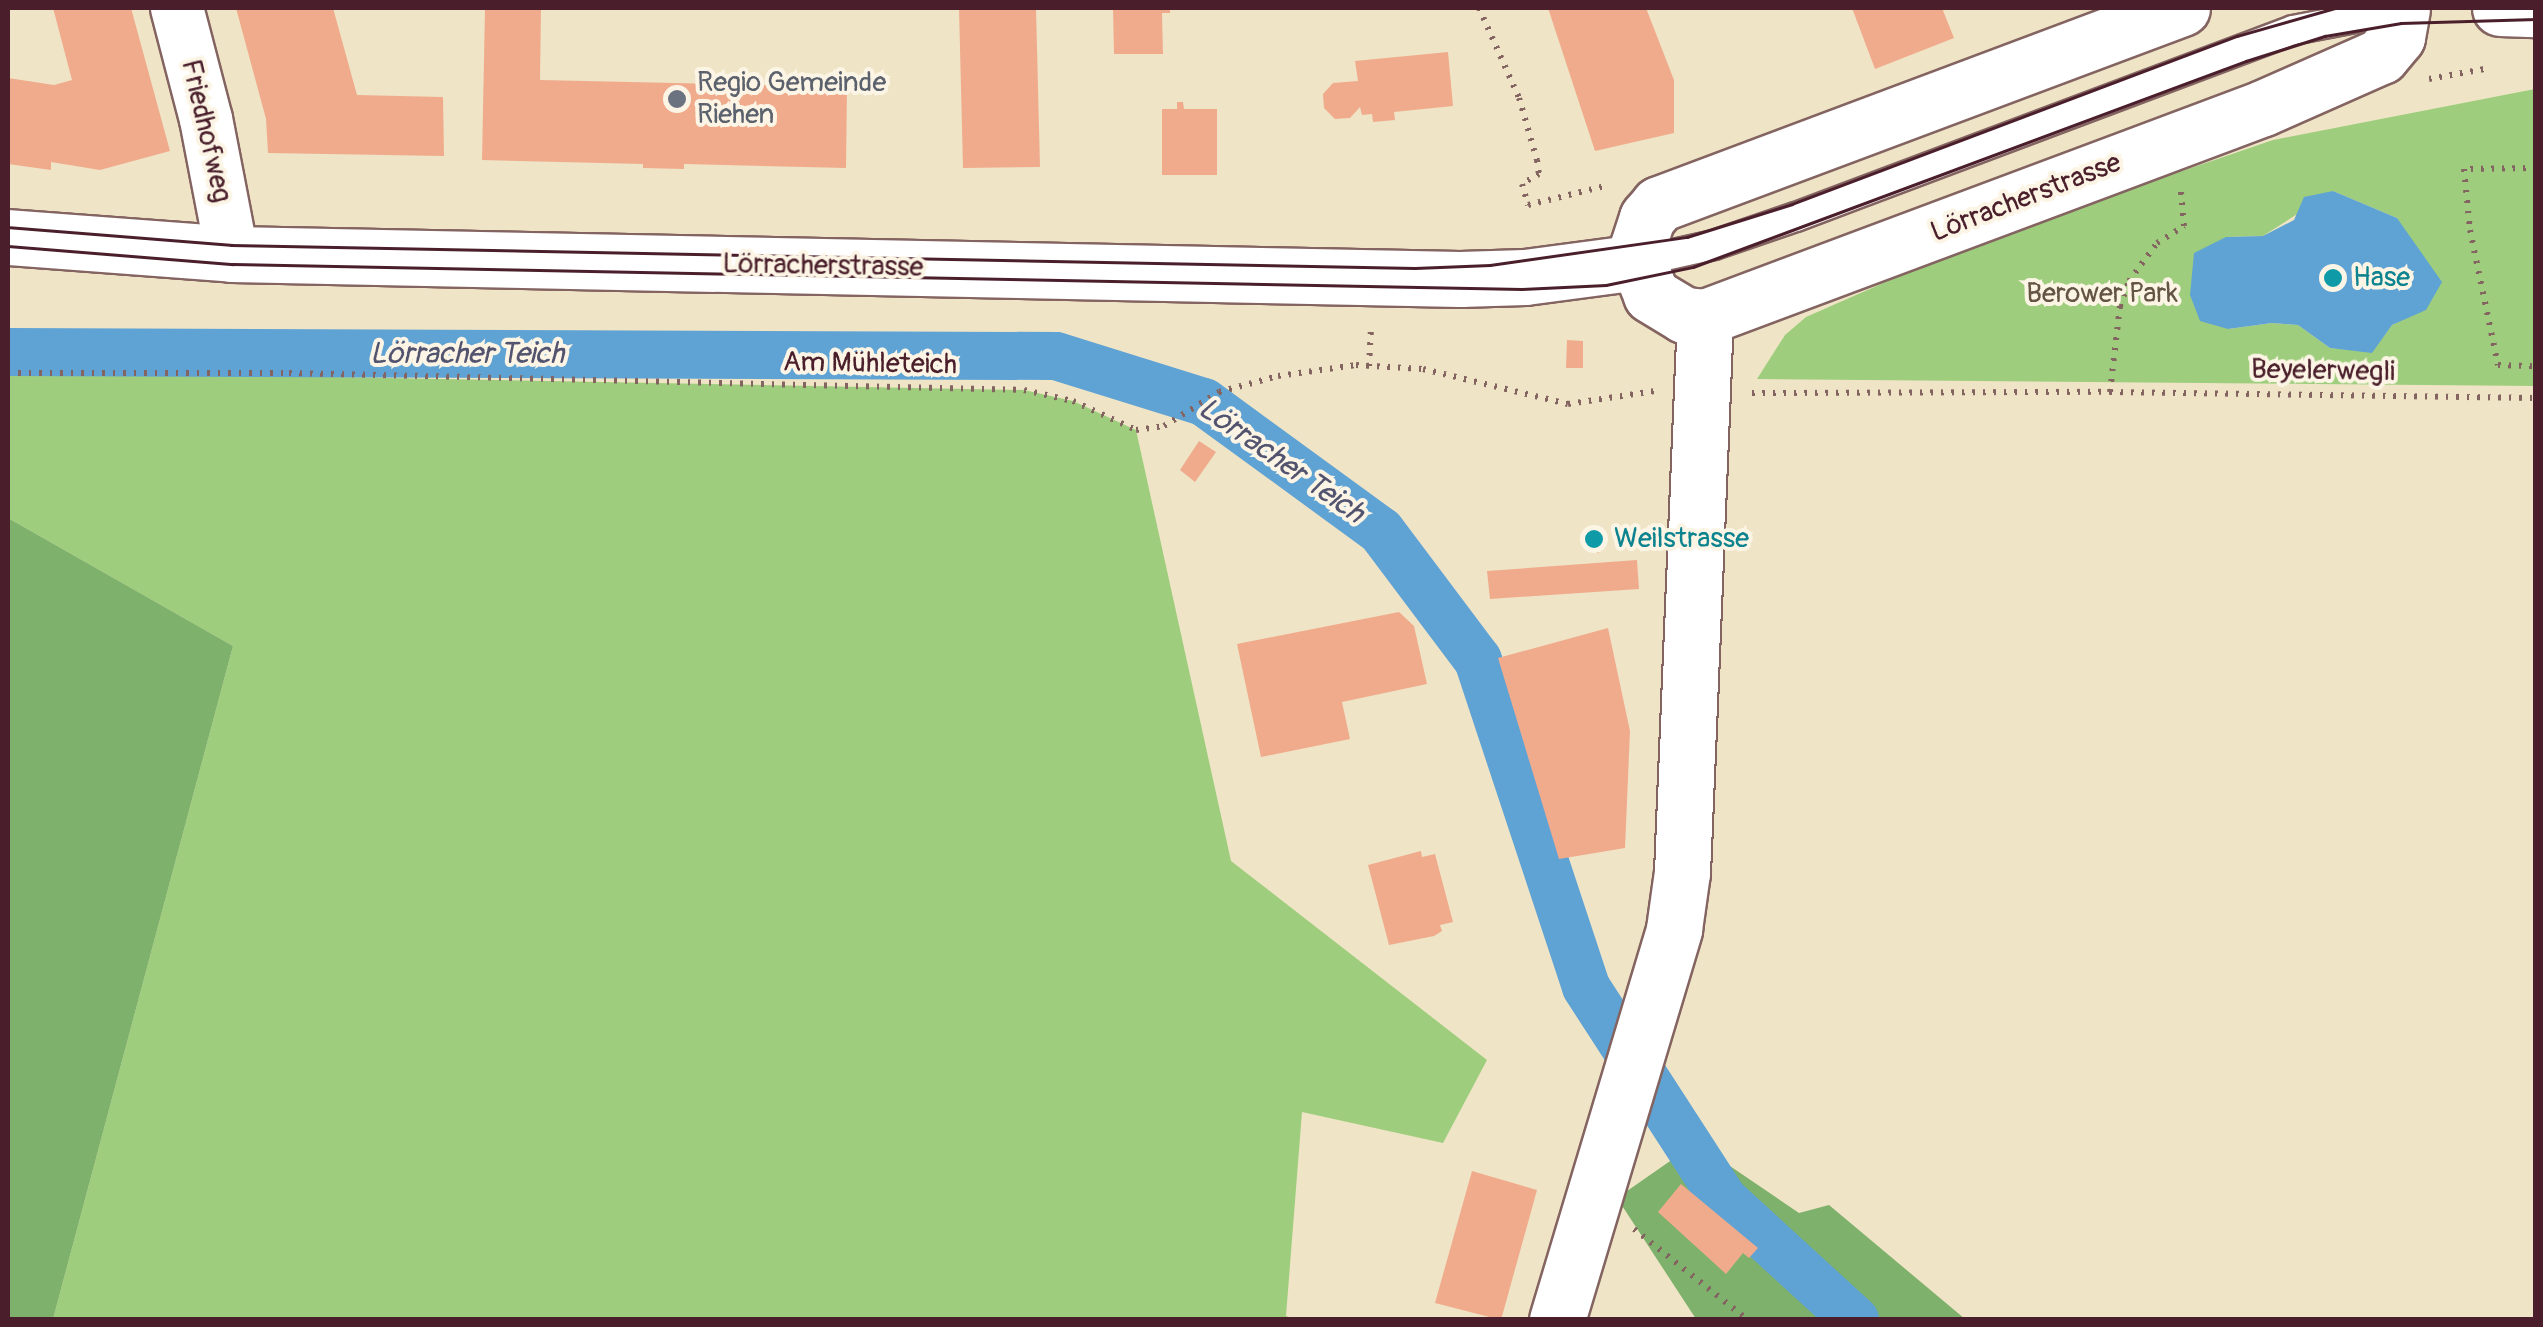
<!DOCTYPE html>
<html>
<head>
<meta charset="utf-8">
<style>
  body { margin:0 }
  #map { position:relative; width:2543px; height:1327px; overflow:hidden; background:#efe4c6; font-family:Pangolin,sans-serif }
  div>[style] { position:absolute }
  .green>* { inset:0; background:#9ece7d }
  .forest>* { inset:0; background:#7eb16c }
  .water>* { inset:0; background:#5fa2d4 }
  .canal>* { height:48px; margin:-24px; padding:0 24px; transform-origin:24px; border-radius:24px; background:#5fa2d4 }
  .building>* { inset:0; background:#f0ab8d }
  .path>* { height:6px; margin-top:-3px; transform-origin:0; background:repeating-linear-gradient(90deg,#846461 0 2.5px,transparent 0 10.5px) }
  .roads { filter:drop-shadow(2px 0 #846461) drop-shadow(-2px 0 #846461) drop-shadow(0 2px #846461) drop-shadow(0 -2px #846461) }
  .service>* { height:28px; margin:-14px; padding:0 14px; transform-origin:14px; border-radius:14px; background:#fff }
  .minor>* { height:52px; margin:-26px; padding:0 26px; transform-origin:26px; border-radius:26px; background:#fff }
  .tertiary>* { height:55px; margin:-27.5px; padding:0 27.5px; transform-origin:27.5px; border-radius:27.5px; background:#fff }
  .secondary>* { height:55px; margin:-27.5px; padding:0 27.5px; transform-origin:27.5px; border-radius:27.5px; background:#fff }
  .tram>* { height:2.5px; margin:-1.25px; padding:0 1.25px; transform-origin:1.25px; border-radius:1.25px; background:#4a1f2b }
  .dots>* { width:28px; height:28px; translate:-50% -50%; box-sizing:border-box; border:5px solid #fcf5e5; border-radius:50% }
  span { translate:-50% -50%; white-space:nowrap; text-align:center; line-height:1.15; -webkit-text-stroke:8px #fcf5e5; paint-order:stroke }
  .worship-label { font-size:28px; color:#5b616d }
  .left { translate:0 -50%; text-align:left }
  .street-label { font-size:28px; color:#4a1f2b }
  .culture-label { font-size:28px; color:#0d838f }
  .park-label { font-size:28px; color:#635444 }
  .water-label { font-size:30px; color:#52536f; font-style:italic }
  .frame { position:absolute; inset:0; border:10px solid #4a1f2b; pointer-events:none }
</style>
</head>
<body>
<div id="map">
  <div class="green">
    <div style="clip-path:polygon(evenodd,2535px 89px,2535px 386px,1757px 379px,1785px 335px,1806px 317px,1897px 277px,2121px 192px,2273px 140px,2535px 89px,2333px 191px,2397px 218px,2426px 309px,2392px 325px,2372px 352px,2330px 348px,2298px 325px,2272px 323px,2228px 329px,2226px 237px,2263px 236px,2333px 191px)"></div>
    <div style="clip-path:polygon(19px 371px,1024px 390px,1073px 401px,1136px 430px,1231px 861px,1487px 1060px,1443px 1143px,1302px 1112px,1286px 1316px,1294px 1319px,53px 1319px,233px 646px,8px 518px,8px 373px)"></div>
  </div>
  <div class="forest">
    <div style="clip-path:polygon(8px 518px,233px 646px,53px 1319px,8px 1319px)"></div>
    <div style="clip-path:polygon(1696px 1143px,1799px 1213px,1829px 1205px,1965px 1319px,1696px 1319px,1617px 1198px)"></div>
  </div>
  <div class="water">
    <div style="clip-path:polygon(2333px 191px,2397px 218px,2442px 282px,2426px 310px,2392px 325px,2372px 353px,2330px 348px,2298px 325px,2272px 323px,2228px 329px,2200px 321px,2190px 295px,2194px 253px,2226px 237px,2263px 236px,2294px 220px,2304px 197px)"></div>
  </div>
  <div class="canal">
    <div style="left:8px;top:352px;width:1048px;rotate:0.22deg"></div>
    <div style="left:1056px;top:356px;width:155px;rotate:17.3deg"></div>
    <div style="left:1204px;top:402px;width:219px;rotate:36.1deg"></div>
    <div style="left:1381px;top:531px;width:161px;rotate:53.1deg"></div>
    <div style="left:1478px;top:660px;width:344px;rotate:71.7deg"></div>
    <div style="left:1586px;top:987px;width:254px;rotate:57.1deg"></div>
    <div style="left:1724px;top:1200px;width:178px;rotate:42.5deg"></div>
  </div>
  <div class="building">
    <div style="clip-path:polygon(53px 8px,131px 8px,170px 151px,100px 170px,51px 162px,51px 170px,8px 164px,8px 78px,54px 85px,72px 80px)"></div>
    <div style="clip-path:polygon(236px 8px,333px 8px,357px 95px,443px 97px,444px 156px,268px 153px,266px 119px)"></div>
    <div style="clip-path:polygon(485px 8px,541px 8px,540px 80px,847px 87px,846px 168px,684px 164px,684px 169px,643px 168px,643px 164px,482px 160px)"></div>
    <div style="clip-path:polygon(959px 8px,1036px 8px,1040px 167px,963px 168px)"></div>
    <div style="clip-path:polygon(1113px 8px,1170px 8px,1170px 13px,1162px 13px,1163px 54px,1114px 54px)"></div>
    <div style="clip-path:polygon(1548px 8px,1646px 8px,1674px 80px,1674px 133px,1595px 151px)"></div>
    <div style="clip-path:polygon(1852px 8px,1942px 8px,1954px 38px,1875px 69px)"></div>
    <div style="clip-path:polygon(1448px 52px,1453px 106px,1394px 112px,1395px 120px,1373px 122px,1372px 114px,1362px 115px,1360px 107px,1350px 118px,1335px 119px,1324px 108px,1323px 94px,1333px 83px,1358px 81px,1355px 61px)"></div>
    <div style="clip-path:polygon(1177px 102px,1183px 102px,1184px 109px,1217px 109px,1217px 175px,1162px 175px,1162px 109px,1177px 109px)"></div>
    <div style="clip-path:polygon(1567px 340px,1583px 341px,1583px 368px,1566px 368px)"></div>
    <div style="clip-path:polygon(1199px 441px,1216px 452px,1195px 482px,1180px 470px)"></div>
    <div style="clip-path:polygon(1590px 526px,1599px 527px,1599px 553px,1589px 552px)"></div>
    <div style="clip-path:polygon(1637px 560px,1639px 589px,1490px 599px,1487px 571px)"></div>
    <div style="clip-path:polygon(1399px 612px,1414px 626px,1427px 684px,1342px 702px,1350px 739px,1261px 757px,1237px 644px)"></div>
    <div style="clip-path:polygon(1608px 628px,1630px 731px,1625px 848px,1559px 859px,1498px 658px)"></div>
    <div style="clip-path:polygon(1421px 851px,1422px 857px,1435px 854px,1453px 922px,1440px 925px,1442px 931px,1434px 936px,1389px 945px,1368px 865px)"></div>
    <div style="clip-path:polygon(1472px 1171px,1537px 1190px,1501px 1320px,1435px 1303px)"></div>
    <div style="clip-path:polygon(1681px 1184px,1758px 1248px,1749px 1258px,1743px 1253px,1726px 1274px,1658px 1212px)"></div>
  </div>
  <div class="path">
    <div style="left:1479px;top:8px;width:98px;rotate:66deg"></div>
    <div style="left:1519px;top:98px;width:65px;rotate:73.8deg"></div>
    <div style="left:1537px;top:160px;width:14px;rotate:82deg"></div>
    <div style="left:1539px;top:174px;width:20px;rotate:150deg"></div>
    <div style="left:1522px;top:184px;width:22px;rotate:74deg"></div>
    <div style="left:1528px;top:205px;width:83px;rotate:-13.9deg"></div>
    <div style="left:2429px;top:79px;width:62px;rotate:-10.2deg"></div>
    <div style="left:2536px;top:168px;width:72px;rotate:179.2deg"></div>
    <div style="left:2464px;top:169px;width:61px;rotate:84.4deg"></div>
    <div style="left:2470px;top:230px;width:138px;rotate:78.3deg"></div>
    <div style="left:2498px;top:365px;width:38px;rotate:2deg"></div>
    <div style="left:1369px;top:366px;width:39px;rotate:-87deg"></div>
    <div style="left:8px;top:373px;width:281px"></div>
    <div style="left:289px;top:373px;width:735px;rotate:1.32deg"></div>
    <div style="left:1024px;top:390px;width:50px;rotate:12.7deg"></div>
    <div style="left:1073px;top:401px;width:69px;rotate:24.7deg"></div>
    <div style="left:1136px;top:430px;width:28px;rotate:-8deg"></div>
    <div style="left:1164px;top:426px;width:65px;rotate:-31.7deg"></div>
    <div style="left:1219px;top:392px;width:61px;rotate:-15.2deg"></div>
    <div style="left:1278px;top:376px;width:79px;rotate:-8deg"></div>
    <div style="left:1356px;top:365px;width:67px;rotate:3.4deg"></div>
    <div style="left:1423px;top:369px;width:149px;rotate:13.6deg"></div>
    <div style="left:1568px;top:404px;width:88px;rotate:-8.5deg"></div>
    <div style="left:2110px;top:392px;width:87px;rotate:-83.4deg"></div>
    <div style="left:2120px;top:306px;width:27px;rotate:-70deg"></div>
    <div style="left:2129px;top:281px;width:47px;rotate:-53.6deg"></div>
    <div style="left:2157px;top:243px;width:32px;rotate:-32deg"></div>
    <div style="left:2184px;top:226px;width:36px;rotate:-95deg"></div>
    <div style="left:1752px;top:393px;width:358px;rotate:-0.2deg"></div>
    <div style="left:2110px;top:392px;width:426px;rotate:0.8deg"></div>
    <div style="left:1634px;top:1229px;width:146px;rotate:38.6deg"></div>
  </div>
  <div class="roads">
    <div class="service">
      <div style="left:1638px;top:262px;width:78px;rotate:-12.6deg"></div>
      <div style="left:1714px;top:245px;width:87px;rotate:-18.9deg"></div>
      <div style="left:1796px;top:217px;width:531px;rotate:-20.62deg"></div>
      <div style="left:2293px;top:30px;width:111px;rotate:-10.9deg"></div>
    </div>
    <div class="minor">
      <div style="left:177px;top:8px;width:115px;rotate:75.4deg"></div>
      <div style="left:206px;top:119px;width:137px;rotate:79.1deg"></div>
    </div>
    <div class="tertiary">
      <div style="left:1557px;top:1320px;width:408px;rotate:-73.3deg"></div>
      <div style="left:1674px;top:929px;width:58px;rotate:-82deg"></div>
      <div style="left:1682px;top:872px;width:555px;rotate:-87.63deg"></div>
    </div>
    <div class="secondary">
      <div style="left:2182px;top:8px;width:559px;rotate:159.46deg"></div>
      <div style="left:1659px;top:204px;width:18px;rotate:131deg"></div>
      <div style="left:1647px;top:218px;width:29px;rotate:108deg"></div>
      <div style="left:1638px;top:246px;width:16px;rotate:90deg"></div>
      <div style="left:1638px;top:262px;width:35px;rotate:68deg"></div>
      <div style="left:1651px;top:295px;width:39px;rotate:31deg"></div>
      <div style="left:1684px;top:315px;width:21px;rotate:5deg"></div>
      <div style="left:1705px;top:317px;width:596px;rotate:-20.53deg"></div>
      <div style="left:2263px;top:108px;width:129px;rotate:-23.8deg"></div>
      <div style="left:2381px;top:56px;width:25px;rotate:-50deg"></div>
      <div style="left:2397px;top:37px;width:29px;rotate:-80deg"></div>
      <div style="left:2500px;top:8px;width:36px;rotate:2deg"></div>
      <div style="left:8px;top:237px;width:225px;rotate:4.3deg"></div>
      <div style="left:232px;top:254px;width:1228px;rotate:1.17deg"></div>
      <div style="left:1460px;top:279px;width:65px;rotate:-1.8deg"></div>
      <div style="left:1525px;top:277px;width:114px;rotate:-7.6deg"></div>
    </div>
  </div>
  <div class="tram">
    <div style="left:8px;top:227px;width:224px;rotate:4.6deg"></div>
    <div style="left:231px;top:245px;width:1184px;rotate:1.11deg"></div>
    <div style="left:1415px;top:268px;width:75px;rotate:-2.3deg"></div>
    <div style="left:1490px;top:265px;width:199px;rotate:-8.1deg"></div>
    <div style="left:1687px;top:237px;width:110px;rotate:-17.4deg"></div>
    <div style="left:1792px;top:204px;width:476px;rotate:-20.7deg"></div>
    <div style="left:2237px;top:36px;width:102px;rotate:-15.9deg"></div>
    <div style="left:8px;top:246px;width:226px;rotate:4.6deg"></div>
    <div style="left:233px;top:264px;width:1289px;rotate:1.11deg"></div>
    <div style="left:1522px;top:289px;width:84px;rotate:-2.7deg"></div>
    <div style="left:1606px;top:285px;width:89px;rotate:-11.7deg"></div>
    <div style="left:1693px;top:267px;width:590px;rotate:-20.43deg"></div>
    <div style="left:2246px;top:61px;width:83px;rotate:-17.6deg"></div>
    <div style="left:2325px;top:36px;width:77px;rotate:-9.7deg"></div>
    <div style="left:2401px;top:23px;width:135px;rotate:-1.7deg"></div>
  </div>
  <div class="dots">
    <div style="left:677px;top:99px;background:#6b7280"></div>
    <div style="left:2333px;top:278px;background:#0f9aa8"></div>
    <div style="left:1594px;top:539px;background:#0f9aa8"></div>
  </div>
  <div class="worship-label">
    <span class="left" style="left:697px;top:99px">Regio Gemeinde<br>Riehen</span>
  </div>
  <div class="street-label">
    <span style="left:206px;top:131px;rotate:77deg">Friedhofweg</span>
    <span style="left:2026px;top:198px;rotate:-21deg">Lörracherstrasse</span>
    <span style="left:823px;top:266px;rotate:1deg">Lörracherstrasse</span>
    <span style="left:870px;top:364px;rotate:1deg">Am Mühleteich</span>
    <span style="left:2323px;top:371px;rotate:1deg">Beyelerwegli</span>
  </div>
  <div class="culture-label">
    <span class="left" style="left:2353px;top:278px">Hase</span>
    <span class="left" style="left:1614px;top:539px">Weilstrasse</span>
  </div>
  <div class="park-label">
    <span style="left:2102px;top:294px">Berower Park</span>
  </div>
  <div class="water-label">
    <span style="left:467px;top:354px">Lörracher Teich</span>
    <span style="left:1281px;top:461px;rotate:35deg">Lörracher Teich</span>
  </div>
  <div class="frame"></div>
</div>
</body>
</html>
